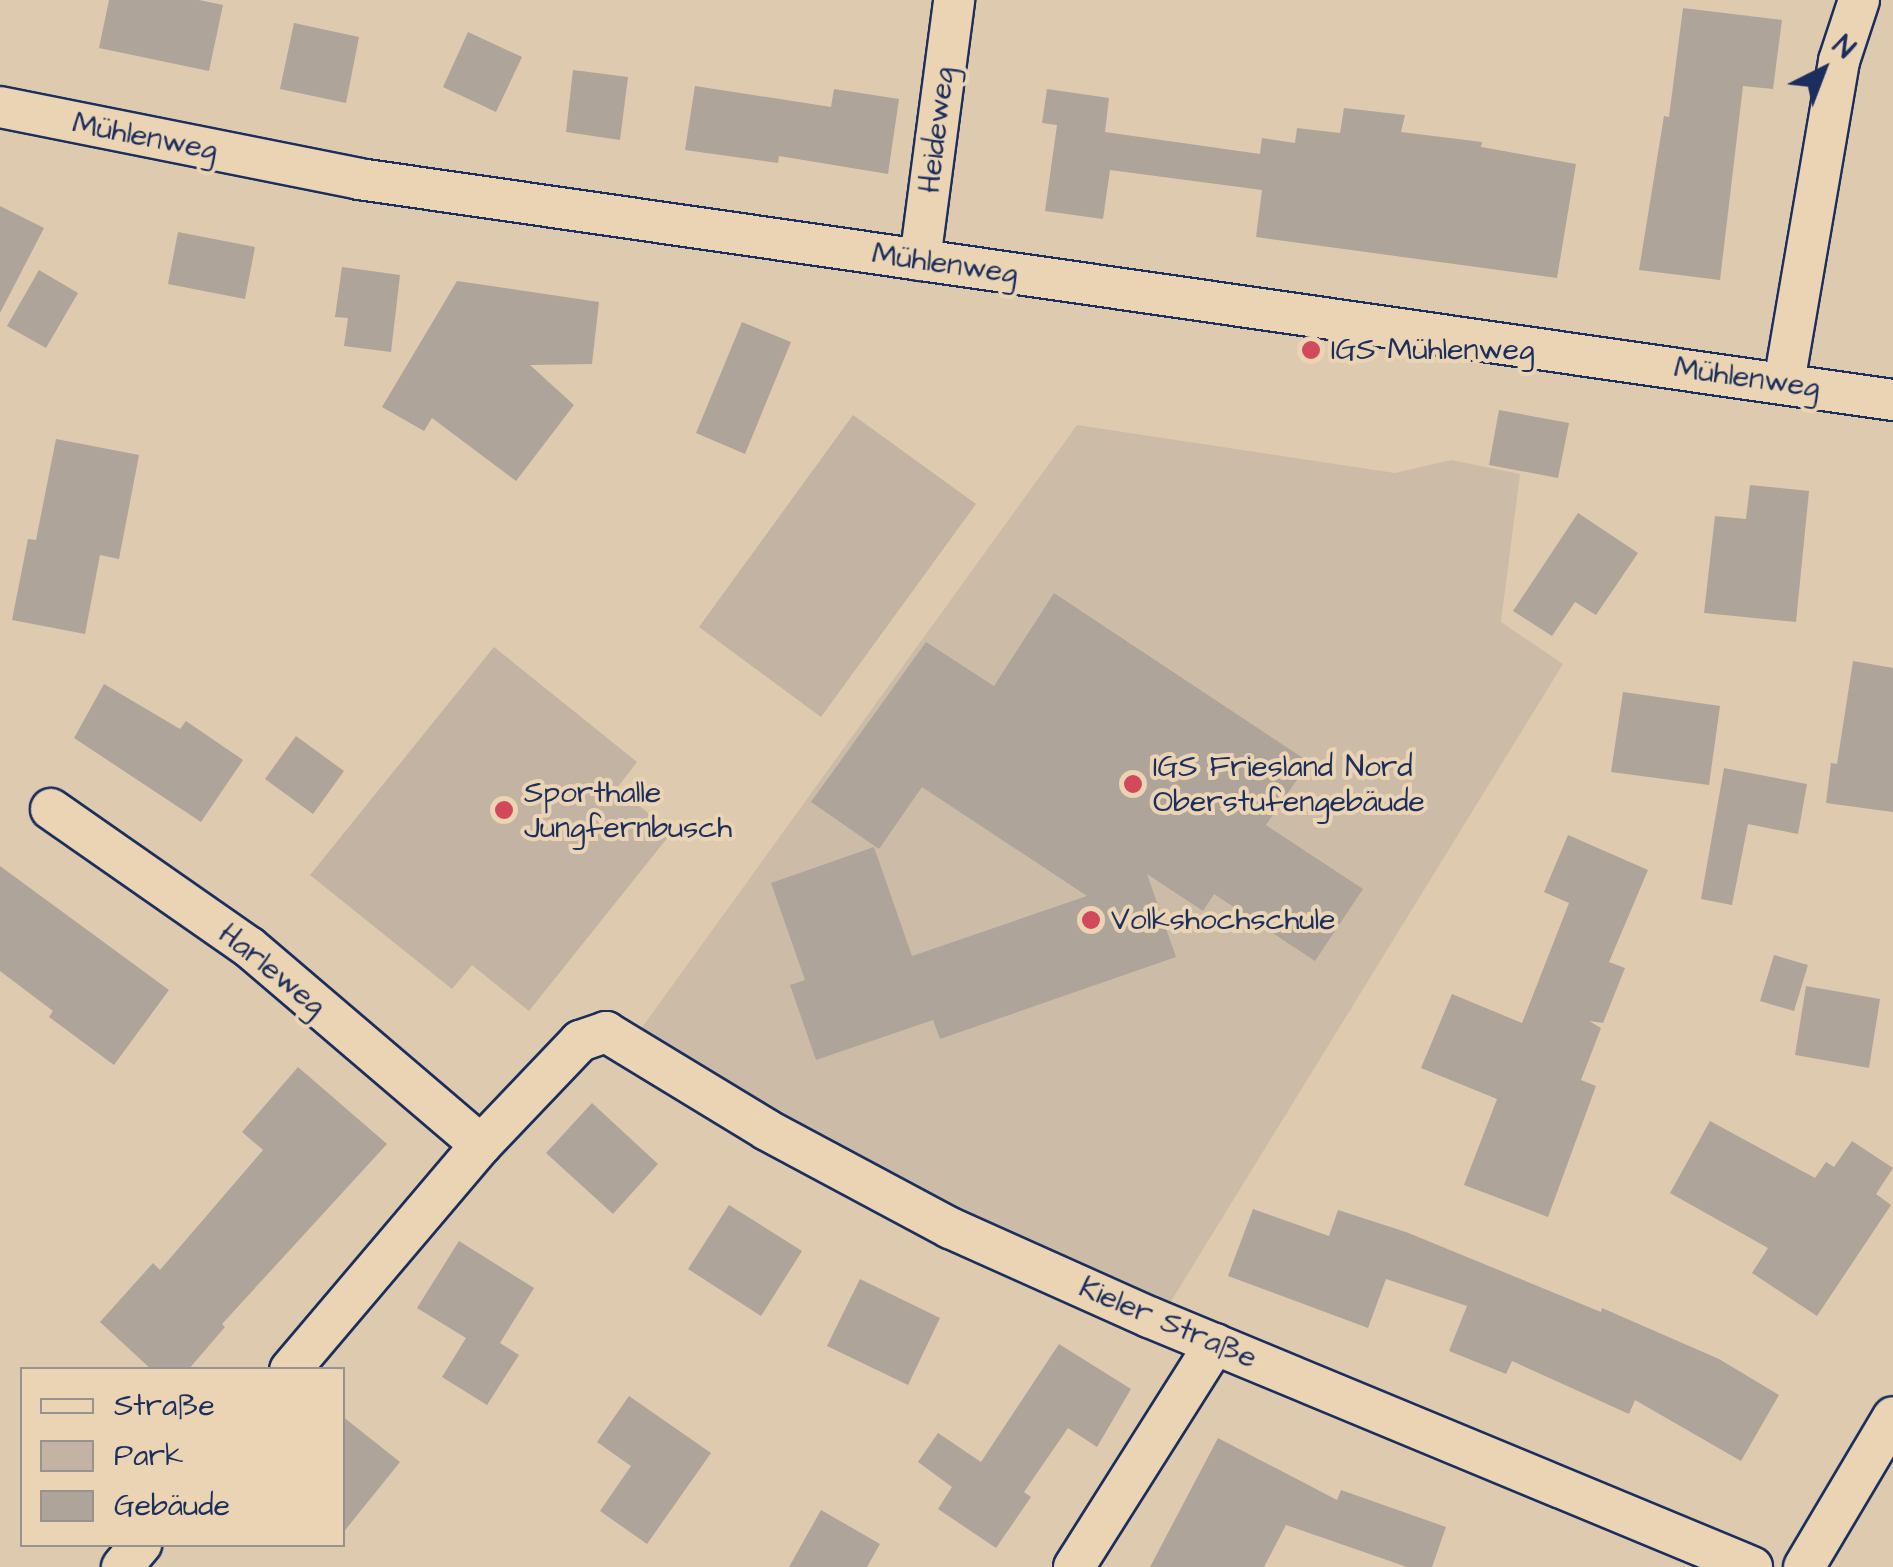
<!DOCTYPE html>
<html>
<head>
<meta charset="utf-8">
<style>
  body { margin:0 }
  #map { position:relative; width:1893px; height:1567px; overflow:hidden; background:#decaae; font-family:"Architects Daughter",sans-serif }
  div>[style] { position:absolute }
  .built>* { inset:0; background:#ccbca7 }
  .green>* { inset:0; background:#c2b3a2 }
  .building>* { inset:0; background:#aea49a }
  .roads { filter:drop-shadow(2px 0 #1b2f5e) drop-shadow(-2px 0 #1b2f5e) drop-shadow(0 2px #1b2f5e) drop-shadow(0 -2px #1b2f5e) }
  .minor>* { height:40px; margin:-20px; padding:0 20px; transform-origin:20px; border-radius:20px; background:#ebd4b3 }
  .dots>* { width:28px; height:28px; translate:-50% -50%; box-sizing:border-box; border:5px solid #ebd4b3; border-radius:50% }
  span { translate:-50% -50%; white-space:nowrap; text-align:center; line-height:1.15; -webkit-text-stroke:8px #ebd4b3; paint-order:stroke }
  .street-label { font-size:30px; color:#1b2f5e }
  .poi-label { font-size:30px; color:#1b2f5e }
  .left { translate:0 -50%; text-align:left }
  .legend { position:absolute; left:20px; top:1367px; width:325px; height:180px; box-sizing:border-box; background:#ebd4b3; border:2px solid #989291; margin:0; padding:12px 18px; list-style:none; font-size:30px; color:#1b2f5e }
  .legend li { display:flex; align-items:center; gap:20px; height:50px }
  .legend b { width:50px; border:2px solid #989291 }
  .north { position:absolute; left:1773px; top:20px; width:100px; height:100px; -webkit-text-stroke:8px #ebd4b3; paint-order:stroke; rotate:42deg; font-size:28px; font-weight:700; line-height:40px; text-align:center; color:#1b2f5e }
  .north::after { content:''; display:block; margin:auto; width:35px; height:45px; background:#1b2f5e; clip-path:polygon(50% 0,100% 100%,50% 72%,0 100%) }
</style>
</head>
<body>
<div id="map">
  <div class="built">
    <div style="clip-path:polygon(1077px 425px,1395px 473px,1451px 460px,1520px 474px,1501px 622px,1563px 664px,1165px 1311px,976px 1225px,799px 1131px,638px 1033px)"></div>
  </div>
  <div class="green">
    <div style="clip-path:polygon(853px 415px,976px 504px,821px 717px,699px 627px)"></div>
    <div style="clip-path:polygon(494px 647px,637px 762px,617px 788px,672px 832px,529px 1011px,472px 965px,452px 989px,310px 875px)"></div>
  </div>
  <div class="building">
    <div style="clip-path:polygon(109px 0,199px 0,223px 5px,209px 71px,99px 48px)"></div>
    <div style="clip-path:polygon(1683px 8px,1782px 20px,1773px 89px,1743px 86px,1720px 280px,1639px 270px,1664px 116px,1669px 117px)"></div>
    <div style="clip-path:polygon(294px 23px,359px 37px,346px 103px,280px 89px)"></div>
    <div style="clip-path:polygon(468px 32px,522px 57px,496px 112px,443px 87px)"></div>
    <div style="clip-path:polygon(573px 70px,628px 77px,620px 140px,566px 132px)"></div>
    <div style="clip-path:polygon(695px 86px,831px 107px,834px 89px,899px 99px,888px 174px,779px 156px,778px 163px,685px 150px)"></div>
    <div style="clip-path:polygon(1047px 89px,1109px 98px,1105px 132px,1260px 154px,1262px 138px,1295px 143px,1297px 128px,1340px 133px,1344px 108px,1405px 115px,1401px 132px,1482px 142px,1481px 147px,1576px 164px,1557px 278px,1256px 237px,1262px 190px,1110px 170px,1103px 219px,1045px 211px,1057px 125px,1042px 123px)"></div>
    <div style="clip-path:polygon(0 206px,44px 228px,0 313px)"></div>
    <div style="clip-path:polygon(178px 232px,255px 247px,245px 299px,168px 284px)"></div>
    <div style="clip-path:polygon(342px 267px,400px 275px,391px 352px,344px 346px,348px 318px,335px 317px)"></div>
    <div style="clip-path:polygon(39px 270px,78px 293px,46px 348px,7px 326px)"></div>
    <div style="clip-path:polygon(457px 281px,599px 302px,592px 364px,530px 365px,574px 405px,516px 481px,432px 418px,424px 431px,382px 407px)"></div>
    <div style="clip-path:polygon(742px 322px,791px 342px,745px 454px,696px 433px)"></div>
    <div style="clip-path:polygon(1499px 410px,1569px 423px,1558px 478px,1489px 465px)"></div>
    <div style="clip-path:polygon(56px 439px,139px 455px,119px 559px,100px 555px,85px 634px,12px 620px,28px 539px,36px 540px)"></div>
    <div style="clip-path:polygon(1750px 485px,1809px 491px,1796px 622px,1704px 613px,1715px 516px,1746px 519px)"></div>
    <div style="clip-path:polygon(1578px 513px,1638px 553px,1596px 615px,1575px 602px,1552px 636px,1513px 611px)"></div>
    <div style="clip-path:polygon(1054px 593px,1309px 762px,1266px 825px,1363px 889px,1315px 961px,1214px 894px,1203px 911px,1147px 874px,1176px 957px,940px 1039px,933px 1020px,816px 1060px,790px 985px,805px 980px,771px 883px,874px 847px,912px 956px,1087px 896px,922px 787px,879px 849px,811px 802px,926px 642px,994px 686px)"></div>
    <div style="clip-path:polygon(1853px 661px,1893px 668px,1893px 812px,1826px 803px,1831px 763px,1837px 764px)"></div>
    <div style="clip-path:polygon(104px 684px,180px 729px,186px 721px,243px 760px,201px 822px,74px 738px)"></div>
    <div style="clip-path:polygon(1623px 692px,1720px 706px,1709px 785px,1611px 772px)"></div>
    <div style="clip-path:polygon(296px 736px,344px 771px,313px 814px,265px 779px)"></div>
    <div style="clip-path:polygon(1724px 768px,1807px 784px,1798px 834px,1748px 824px,1732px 905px,1701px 899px)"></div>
    <div style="clip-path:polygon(1568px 835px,1648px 870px,1609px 962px,1625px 968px,1603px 1023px,1589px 1021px,1601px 1028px,1581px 1080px,1596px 1086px,1548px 1217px,1464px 1185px,1497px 1099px,1421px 1068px,1452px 994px,1522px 1023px,1569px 903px,1544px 892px)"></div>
    <div style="clip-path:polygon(0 866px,169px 990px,114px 1065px,49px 1017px,53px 1011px,0 971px)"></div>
    <div style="clip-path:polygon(1774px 955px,1808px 965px,1794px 1011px,1760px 1001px)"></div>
    <div style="clip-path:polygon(1806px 986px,1880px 999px,1869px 1068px,1795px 1055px)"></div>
    <div style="clip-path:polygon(298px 1067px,387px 1144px,222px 1324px,225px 1327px,188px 1370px,152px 1370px,100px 1322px,153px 1263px,160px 1270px,263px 1150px,242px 1132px)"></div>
    <div style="clip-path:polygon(592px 1103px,658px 1164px,613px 1214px,546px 1153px)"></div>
    <div style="clip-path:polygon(1710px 1121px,1815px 1178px,1826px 1162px,1834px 1167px,1852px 1141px,1893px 1168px,1876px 1194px,1891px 1205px,1817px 1316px,1752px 1273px,1768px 1248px,1670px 1193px)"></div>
    <div style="clip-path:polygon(729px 1205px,802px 1251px,761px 1316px,688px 1269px)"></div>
    <div style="clip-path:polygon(1253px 1209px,1329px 1236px,1338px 1210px,1406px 1232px,1601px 1312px,1602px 1308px,1719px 1359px,1779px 1395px,1741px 1461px,1635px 1400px,1629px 1414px,1512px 1361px,1506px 1374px,1449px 1351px,1467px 1306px,1386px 1279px,1368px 1328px,1228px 1276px)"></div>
    <div style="clip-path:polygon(459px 1241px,534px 1288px,500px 1343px,519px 1355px,487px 1405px,442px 1377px,466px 1338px,417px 1308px)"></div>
    <div style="clip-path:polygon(860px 1279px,940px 1318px,908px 1385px,827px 1346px)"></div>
    <div style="clip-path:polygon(1059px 1344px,1131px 1389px,1097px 1447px,1068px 1428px,1024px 1492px,1031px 1497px,996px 1548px,938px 1509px,952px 1487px,918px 1462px,938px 1433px,981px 1462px)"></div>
    <div style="clip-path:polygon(629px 1396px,711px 1453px,647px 1544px,600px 1511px,631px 1466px,597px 1442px)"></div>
    <div style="clip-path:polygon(342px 1416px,400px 1462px,342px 1534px)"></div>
    <div style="clip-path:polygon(1218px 1438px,1337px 1500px,1341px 1490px,1446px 1527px,1432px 1567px,1407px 1567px,1286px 1525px,1264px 1567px,1150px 1567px)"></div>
    <div style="clip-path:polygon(821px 1510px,880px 1544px,867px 1567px,789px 1567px)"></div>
  </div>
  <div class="roads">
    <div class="minor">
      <div style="left:0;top:107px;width:366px;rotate:11.3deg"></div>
      <div style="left:359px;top:179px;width:1550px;rotate:8.2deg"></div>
      <div style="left:920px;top:260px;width:262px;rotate:-82.5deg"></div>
      <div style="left:1784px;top:383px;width:327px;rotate:-80.3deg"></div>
      <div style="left:1839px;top:61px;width:64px;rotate:-71.8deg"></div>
      <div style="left:51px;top:809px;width:241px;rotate:34.9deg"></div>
      <div style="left:249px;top:947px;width:305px;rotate:40.5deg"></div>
      <div style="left:290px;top:1370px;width:295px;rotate:-49.7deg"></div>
      <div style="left:481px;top:1145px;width:144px;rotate:-46.4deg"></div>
      <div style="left:580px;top:1041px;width:28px;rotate:-19deg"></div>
      <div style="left:606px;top:1032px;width:188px;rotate:31.3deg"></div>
      <div style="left:767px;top:1130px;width:208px;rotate:28.2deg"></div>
      <div style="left:950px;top:1228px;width:218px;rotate:24.1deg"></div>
      <div style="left:1149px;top:1317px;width:653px;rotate:22.52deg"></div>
      <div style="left:122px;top:1567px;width:30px;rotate:-50deg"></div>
      <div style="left:1074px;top:1567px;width:264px;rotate:-57.7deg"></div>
      <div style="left:1804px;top:1567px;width:174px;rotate:-59.3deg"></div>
    </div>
  </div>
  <div class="dots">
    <div style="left:1311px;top:350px;background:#d1495b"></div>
    <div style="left:1133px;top:784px;background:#d1495b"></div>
    <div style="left:504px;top:810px;background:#d1495b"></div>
    <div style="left:1091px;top:920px;background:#d1495b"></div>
  </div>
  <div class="street-label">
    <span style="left:937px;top:130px;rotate:-83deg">Heideweg</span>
    <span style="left:145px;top:137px;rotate:11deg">Mühlenweg</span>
    <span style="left:945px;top:264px;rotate:8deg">Mühlenweg</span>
    <span style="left:1747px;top:378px;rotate:8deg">Mühlenweg</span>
    <span style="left:272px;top:970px;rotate:39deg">Harleweg</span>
    <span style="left:1168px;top:1323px;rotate:23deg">Kieler Straße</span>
  </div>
  <div class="poi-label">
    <span class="left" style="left:1331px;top:350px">IGS Mühlenweg</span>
    <span class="left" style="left:1153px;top:784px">IGS Friesland Nord<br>Oberstufengebäude</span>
    <span class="left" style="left:524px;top:810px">Sporthalle<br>Jungfernbusch</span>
    <span class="left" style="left:1111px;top:920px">Volkshochschule</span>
  </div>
  <ul class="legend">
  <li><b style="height:12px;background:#ebd4b3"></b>Straße</li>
  <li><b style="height:28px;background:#c2b3a2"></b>Park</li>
  <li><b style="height:28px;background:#aea49a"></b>Gebäude</li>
  </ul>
  <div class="north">N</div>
</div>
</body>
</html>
